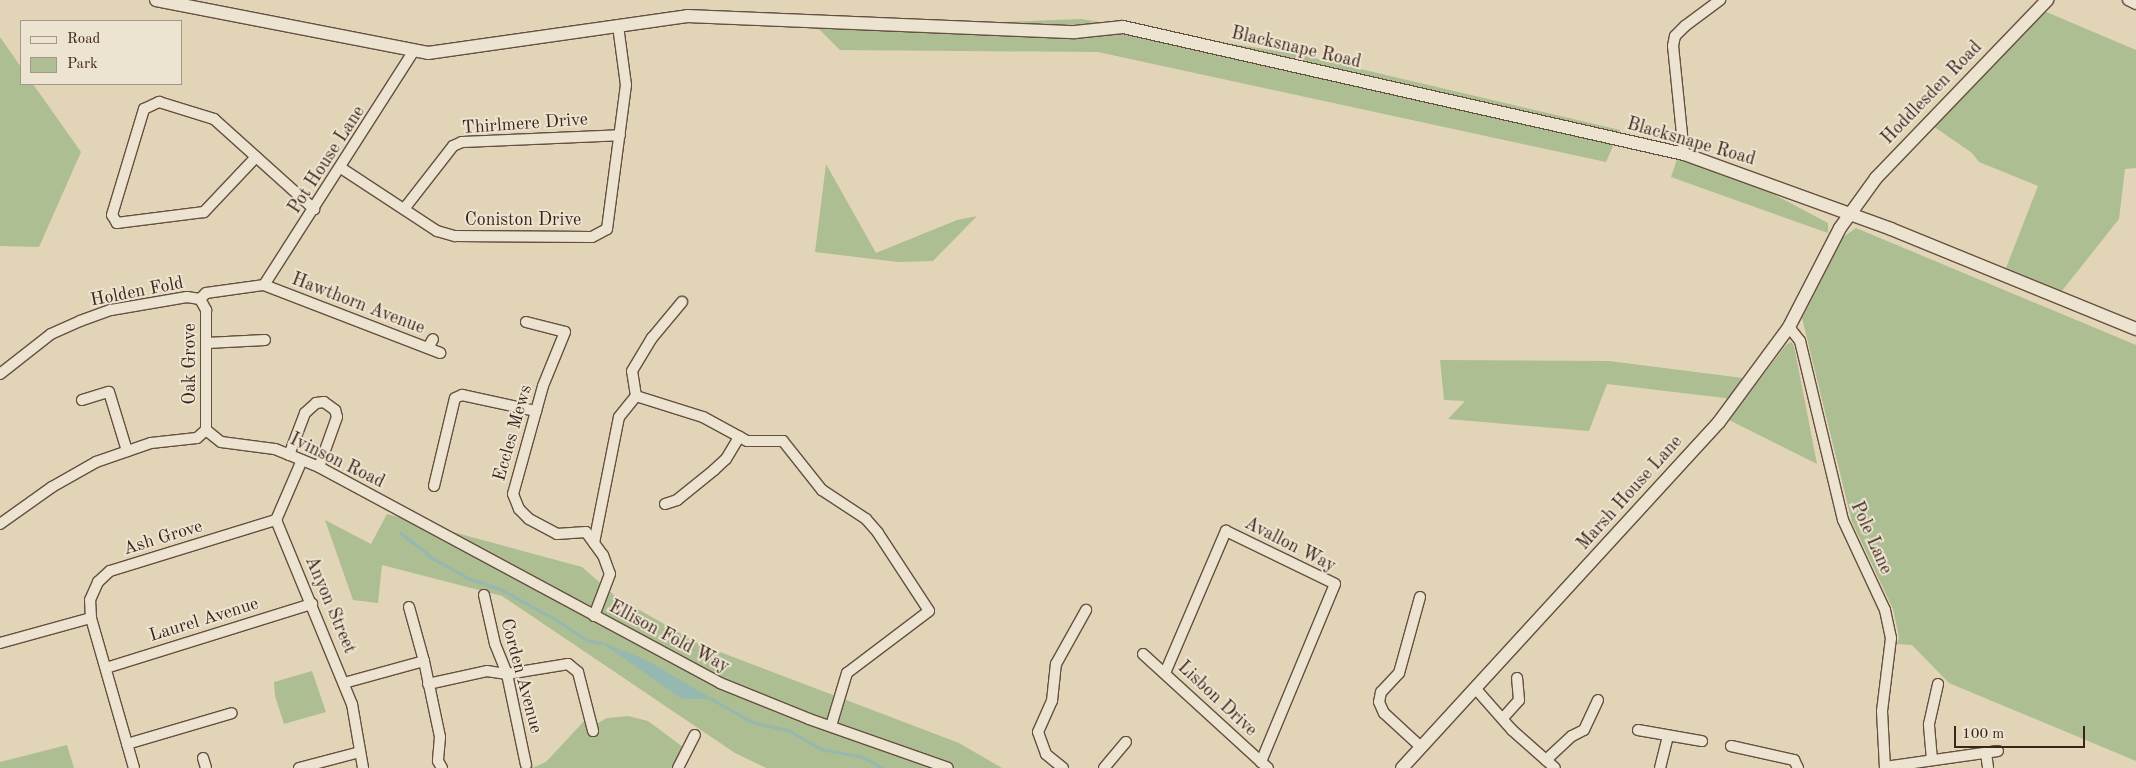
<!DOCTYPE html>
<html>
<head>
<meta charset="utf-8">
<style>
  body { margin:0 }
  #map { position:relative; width:2136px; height:768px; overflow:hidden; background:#e2d4b6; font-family:"Old Standard TT",serif }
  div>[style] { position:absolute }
  .green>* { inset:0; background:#adbe93 }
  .water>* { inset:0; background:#95b8b1 }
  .stream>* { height:2.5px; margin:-1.25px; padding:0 1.25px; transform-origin:1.25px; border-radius:1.25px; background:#95b8b1 }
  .roads { filter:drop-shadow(1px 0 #664f41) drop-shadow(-1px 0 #664f41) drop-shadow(0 1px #664f41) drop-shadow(0 -1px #664f41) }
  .minor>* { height:10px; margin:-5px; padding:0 5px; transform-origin:5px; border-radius:5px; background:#ece3d0 }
  .tertiary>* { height:12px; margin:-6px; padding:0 6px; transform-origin:6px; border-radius:6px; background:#ece3d0 }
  span { translate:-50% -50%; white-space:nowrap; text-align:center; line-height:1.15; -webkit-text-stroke:4px #ece3d0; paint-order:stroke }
  .street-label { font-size:18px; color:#3c231a }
  .legend { position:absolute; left:20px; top:20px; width:162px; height:65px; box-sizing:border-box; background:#ece3d0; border:1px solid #a69687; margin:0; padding:6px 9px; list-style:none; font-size:15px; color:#3c231a }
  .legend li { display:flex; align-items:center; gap:10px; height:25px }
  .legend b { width:25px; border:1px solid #a69687 }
  .scale { position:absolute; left:1954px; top:726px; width:131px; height:22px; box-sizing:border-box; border:2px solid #3c231a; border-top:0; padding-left:6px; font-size:15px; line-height:18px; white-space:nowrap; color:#3c231a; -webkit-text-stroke:4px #ece3d0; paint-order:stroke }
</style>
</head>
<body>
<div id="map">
  <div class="green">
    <div style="clip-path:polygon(2044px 11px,2136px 50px,2136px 168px,2125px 169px,2119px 219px,2061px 292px,2006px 268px,2038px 186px,1979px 162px,1972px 153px,1933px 126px)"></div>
    <div style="clip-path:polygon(1081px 19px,1301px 55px,1620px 130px,1606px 162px,1098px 52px,840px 50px,819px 29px)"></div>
    <div style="clip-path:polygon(0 37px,21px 67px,21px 84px,33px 84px,81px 152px,39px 247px,0 246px)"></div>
    <div style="clip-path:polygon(1677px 159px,1760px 187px,1828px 223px,1828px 233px,1671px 177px)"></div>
    <div style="clip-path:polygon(826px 164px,876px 253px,957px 220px,977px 216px,933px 261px,898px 262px,815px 252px)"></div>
    <div style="clip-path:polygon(1856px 228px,2136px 345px,2136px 761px,1949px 683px,1912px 645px,1897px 644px,1899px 637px,1893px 609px,1852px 522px,1802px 318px,1843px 237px)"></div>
    <div style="clip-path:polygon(1791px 342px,1794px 346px,1817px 464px,1729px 420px,1786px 345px)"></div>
    <div style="clip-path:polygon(1440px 360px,1609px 361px,1743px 378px,1733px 399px,1607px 384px,1589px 431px,1448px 419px,1465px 401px,1444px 400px)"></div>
    <div style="clip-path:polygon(387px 514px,582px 567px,615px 596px,699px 644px,959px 743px,1002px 768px,766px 768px,735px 753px,502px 596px,382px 565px,378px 603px,353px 600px,325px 520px,371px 544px)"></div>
    <div style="clip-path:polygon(312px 671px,326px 712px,284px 724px,275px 696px,274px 682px)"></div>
    <div style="clip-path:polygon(628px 716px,648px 721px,683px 747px,673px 768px,532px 768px,546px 762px,585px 720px,596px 724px,607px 718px)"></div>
    <div style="clip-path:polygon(67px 745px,74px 768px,0 768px,0 762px)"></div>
  </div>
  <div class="water">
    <div style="clip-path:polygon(599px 641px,646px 660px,713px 699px,682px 699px)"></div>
  </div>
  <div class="stream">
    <div style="left:401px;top:533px;width:42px;rotate:38.2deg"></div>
    <div style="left:434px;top:559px;width:39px;rotate:29deg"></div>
    <div style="left:468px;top:578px;width:34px;rotate:19deg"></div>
    <div style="left:500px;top:589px;width:65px;rotate:28.5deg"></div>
    <div style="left:557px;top:620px;width:36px;rotate:34deg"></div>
    <div style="left:587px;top:640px;width:14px;rotate:12deg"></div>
    <div style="left:710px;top:698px;width:48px;rotate:29.7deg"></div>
    <div style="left:752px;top:722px;width:39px;rotate:13deg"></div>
    <div style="left:790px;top:731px;width:36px;rotate:30deg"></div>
    <div style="left:821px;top:749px;width:43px;rotate:10.8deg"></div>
    <div style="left:863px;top:757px;width:22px;rotate:30deg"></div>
  </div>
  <div class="roads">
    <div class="minor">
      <div style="left:2128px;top:0;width:9px;rotate:27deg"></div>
      <div style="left:1684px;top:154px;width:109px;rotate:-95.8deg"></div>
      <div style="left:1673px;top:46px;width:10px;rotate:-79deg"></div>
      <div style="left:1675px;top:36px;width:14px;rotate:-45deg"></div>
      <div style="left:1685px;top:26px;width:44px;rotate:-36.6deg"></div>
      <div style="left:256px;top:157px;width:76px;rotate:133.4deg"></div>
      <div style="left:204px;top:212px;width:88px;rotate:172.8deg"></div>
      <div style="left:117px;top:223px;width:9px;rotate:-122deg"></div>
      <div style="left:112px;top:215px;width:111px;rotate:-73.2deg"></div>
      <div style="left:144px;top:109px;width:17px;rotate:-25deg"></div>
      <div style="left:159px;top:102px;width:58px;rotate:17.2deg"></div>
      <div style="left:214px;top:119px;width:135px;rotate:42deg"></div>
      <div style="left:341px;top:168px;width:115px;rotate:33.3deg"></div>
      <div style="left:437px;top:231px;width:19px;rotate:16deg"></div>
      <div style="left:455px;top:236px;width:137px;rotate:0.4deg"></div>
      <div style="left:592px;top:237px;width:17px;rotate:-28deg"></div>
      <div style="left:607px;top:229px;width:145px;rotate:-82.5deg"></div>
      <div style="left:626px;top:85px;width:60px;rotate:-97.7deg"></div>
      <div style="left:404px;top:209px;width:80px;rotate:-52.1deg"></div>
      <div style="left:453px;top:146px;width:10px;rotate:-24deg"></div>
      <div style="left:462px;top:142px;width:158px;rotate:-2.5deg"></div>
      <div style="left:264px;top:285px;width:279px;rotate:-57.4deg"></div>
      <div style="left:264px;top:285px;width:189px;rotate:21.1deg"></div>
      <div style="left:200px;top:299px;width:13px;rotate:61deg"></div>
      <div style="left:206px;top:310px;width:120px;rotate:90deg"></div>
      <div style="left:200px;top:299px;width:8px;rotate:-45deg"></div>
      <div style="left:206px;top:293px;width:59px;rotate:-7.9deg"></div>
      <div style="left:526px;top:322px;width:40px;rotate:14.4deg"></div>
      <div style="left:565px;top:332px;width:58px;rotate:112.2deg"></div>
      <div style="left:543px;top:386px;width:112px;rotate:105.5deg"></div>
      <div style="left:513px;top:494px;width:16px;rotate:68deg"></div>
      <div style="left:519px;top:509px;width:14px;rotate:45deg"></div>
      <div style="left:529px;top:519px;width:32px;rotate:28deg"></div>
      <div style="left:557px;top:534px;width:29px;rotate:-4deg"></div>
      <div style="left:586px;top:532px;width:29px;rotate:54deg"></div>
      <div style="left:603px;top:555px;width:20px;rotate:70deg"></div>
      <div style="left:610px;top:574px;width:45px;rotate:110.9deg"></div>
      <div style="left:1789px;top:327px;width:18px;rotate:52deg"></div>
      <div style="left:1800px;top:341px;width:184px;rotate:76.5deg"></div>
      <div style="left:1843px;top:520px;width:99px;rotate:65deg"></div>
      <div style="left:1885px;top:610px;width:29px;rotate:78deg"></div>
      <div style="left:1891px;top:638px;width:74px;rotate:97deg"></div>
      <div style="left:1882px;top:711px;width:57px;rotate:87deg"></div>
      <div style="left:207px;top:343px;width:58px;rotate:-3deg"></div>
      <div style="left:428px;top:348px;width:10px;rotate:-61deg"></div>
      <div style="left:0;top:374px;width:65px;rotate:-38.1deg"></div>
      <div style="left:51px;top:334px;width:32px;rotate:-24deg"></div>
      <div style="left:80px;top:321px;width:33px;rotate:-20deg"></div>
      <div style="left:111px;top:310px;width:77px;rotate:-9.7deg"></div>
      <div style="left:187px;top:297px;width:13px;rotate:9deg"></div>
      <div style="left:636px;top:396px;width:25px;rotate:-99deg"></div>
      <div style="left:632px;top:371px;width:39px;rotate:-59deg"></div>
      <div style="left:652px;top:338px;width:47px;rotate:-50.2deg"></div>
      <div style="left:82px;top:400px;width:28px;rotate:-17deg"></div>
      <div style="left:109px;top:392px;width:62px;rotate:73deg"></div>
      <div style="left:206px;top:430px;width:19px;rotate:39deg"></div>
      <div style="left:221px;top:442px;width:54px;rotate:7.4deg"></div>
      <div style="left:275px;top:449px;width:48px;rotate:22.2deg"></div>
      <div style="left:319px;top:467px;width:455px;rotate:28.3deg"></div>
      <div style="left:720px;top:683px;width:96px;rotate:22deg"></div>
      <div style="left:809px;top:719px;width:147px;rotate:19.4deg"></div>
      <div style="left:289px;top:455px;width:45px;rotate:-69.1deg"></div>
      <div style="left:305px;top:413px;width:15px;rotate:-42deg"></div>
      <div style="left:316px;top:403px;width:8px;rotate:-7deg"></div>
      <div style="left:324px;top:402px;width:14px;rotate:36deg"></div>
      <div style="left:335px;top:410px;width:7px;rotate:74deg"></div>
      <div style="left:337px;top:417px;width:53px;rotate:109.8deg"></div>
      <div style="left:302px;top:460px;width:65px;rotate:113.4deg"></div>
      <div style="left:276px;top:520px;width:199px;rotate:67.6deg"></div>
      <div style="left:352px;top:704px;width:65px;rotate:80.2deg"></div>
      <div style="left:434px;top:486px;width:90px;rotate:-76.6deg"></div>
      <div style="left:455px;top:398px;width:8px;rotate:-23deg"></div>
      <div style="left:462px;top:395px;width:76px;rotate:12.2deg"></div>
      <div style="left:665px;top:504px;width:13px;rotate:-18deg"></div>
      <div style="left:677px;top:500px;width:48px;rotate:-39deg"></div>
      <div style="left:714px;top:470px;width:16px;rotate:-43deg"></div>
      <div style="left:726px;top:459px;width:26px;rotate:-59deg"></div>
      <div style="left:0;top:524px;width:64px;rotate:-35.4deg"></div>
      <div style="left:52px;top:487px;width:51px;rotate:-29.6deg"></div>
      <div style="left:96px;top:462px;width:58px;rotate:-19.1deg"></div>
      <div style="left:151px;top:443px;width:46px;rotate:-6.2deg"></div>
      <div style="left:197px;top:438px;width:12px;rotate:-42deg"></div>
      <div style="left:594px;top:543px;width:128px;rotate:-78.8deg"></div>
      <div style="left:619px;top:417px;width:27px;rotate:-51deg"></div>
      <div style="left:636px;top:396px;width:70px;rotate:17.4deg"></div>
      <div style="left:703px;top:417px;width:50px;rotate:28.6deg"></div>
      <div style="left:747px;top:441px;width:36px"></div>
      <div style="left:783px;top:441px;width:63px;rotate:51.5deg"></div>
      <div style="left:822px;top:490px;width:53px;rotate:33.4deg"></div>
      <div style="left:866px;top:519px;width:18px;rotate:49deg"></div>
      <div style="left:878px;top:533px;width:93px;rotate:56.8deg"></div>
      <div style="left:929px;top:611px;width:103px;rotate:142.9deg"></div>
      <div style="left:847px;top:673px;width:55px;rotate:106.8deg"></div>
      <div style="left:484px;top:595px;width:50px;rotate:77.3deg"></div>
      <div style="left:495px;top:644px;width:32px;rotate:68deg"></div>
      <div style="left:507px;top:674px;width:93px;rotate:78.2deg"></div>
      <div style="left:1420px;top:597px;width:79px;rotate:105.4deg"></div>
      <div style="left:1399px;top:673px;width:26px;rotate:133deg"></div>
      <div style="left:1381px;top:692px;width:10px;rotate:101deg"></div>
      <div style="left:1379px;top:702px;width:12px;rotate:66deg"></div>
      <div style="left:1384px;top:713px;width:50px;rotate:42.6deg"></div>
      <div style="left:409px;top:607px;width:56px;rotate:74.5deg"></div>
      <div style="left:0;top:643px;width:94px;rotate:-15.4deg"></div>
      <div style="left:1143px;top:654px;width:169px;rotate:42.4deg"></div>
      <div style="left:106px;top:668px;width:216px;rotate:-17.3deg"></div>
      <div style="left:1165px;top:673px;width:155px;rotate:-66.8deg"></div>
      <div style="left:1226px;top:531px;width:121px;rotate:25.9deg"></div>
      <div style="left:1335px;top:584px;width:193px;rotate:112.6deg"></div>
      <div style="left:344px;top:683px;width:83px;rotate:-15.4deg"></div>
      <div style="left:424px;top:661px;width:78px;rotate:78.1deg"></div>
      <div style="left:440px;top:737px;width:24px;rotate:95deg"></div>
      <div style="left:438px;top:761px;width:8px;rotate:60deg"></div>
      <div style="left:428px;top:684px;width:60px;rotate:-12.4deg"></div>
      <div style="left:487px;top:671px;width:20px;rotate:9deg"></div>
      <div style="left:507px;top:674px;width:62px;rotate:-9.3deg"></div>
      <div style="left:568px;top:664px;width:13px;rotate:39deg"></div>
      <div style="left:578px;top:672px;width:61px;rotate:75.7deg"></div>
      <div style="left:1475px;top:688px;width:56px;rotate:48.6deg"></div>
      <div style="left:1512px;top:730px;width:57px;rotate:41.5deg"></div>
      <div style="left:1503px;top:718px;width:24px;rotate:-48deg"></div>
      <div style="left:1519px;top:700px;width:22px;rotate:-95deg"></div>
      <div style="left:1638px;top:730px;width:65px;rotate:9.8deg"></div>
      <div style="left:127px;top:744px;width:109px;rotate:-16.4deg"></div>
      <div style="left:1731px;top:746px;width:65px;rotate:12.5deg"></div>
      <div style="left:1794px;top:760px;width:9px;rotate:63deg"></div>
      <div style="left:1986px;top:753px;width:15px;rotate:82deg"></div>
      <div style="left:203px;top:758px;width:10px;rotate:73deg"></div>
      <div style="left:1546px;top:760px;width:35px;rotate:-43deg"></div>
      <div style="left:1572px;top:736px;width:13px;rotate:-27deg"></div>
      <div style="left:1584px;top:730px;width:33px;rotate:-65deg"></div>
      <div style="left:1932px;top:760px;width:36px;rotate:-95deg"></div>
      <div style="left:1929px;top:724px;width:41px;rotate:-77.3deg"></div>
      <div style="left:1885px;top:767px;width:114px;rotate:-8.1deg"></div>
      <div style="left:134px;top:768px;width:156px;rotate:-106deg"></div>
      <div style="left:91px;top:618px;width:18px;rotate:-93deg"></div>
      <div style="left:90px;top:600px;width:20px;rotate:-66deg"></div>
      <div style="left:98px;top:582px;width:16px;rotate:-43deg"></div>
      <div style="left:110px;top:571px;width:174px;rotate:-17.1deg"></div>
      <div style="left:299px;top:768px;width:63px;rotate:-14.7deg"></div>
      <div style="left:678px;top:768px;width:37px;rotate:-63deg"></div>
      <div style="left:1063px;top:768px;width:22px;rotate:-141deg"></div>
      <div style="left:1046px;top:754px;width:23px;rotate:-110deg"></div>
      <div style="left:1038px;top:732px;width:34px;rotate:-66deg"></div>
      <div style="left:1052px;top:701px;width:37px;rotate:-84deg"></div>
      <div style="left:1056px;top:664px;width:62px;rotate:-60.9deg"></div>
      <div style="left:1104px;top:768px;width:34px;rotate:-50deg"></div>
      <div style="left:1660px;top:768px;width:33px;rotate:-76deg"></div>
    </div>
    <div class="tertiary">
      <div style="left:156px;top:0;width:277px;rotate:11deg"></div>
      <div style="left:428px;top:53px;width:262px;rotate:-8.1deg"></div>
      <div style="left:687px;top:16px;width:388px;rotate:2.4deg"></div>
      <div style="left:1075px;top:32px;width:48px;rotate:-5.9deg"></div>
      <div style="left:1123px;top:27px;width:575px;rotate:12.76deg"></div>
      <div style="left:1684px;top:154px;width:220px;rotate:19.9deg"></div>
      <div style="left:1891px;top:229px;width:265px;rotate:22.2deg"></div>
      <div style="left:1402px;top:768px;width:469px;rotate:-47.5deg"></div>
      <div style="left:1719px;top:422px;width:118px;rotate:-53.6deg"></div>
      <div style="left:1789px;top:327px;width:111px;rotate:-62.7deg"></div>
      <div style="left:1840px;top:228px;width:62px;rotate:-54.2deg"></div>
      <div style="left:1876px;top:178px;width:247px;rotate:-46.1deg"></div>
    </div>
  </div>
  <div class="street-label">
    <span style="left:1296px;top:48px;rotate:13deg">Blacksnape Road</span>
    <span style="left:1932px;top:93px;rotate:-46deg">Hoddlesden Road</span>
    <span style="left:525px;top:124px;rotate:-4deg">Thirlmere Drive</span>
    <span style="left:1691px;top:142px;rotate:16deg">Blacksnape Road</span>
    <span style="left:327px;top:160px;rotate:-57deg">Pot House Lane</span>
    <span style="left:523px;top:220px">Coniston Drive</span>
    <span style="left:137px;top:292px;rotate:-11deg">Holden Fold</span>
    <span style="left:358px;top:304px;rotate:21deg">Hawthorn Avenue</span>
    <span style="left:190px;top:364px;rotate:-90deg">Oak Grove</span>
    <span style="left:513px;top:433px;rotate:-74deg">Eccles Mews</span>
    <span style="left:337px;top:461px;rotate:26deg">Ivinson Road</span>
    <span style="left:1630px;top:493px;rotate:-48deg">Marsh House Lane</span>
    <span style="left:163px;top:538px;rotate:-17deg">Ash Grove</span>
    <span style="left:1871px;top:538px;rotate:66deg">Pole Lane</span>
    <span style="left:1290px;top:545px;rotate:27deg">Avallon Way</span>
    <span style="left:330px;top:605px;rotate:67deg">Anyon Street</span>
    <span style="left:204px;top:620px;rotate:-17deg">Laurel Avenue</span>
    <span style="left:669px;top:637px;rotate:28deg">Ellison Fold Way</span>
    <span style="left:521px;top:676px;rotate:75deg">Corden Avenue</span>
    <span style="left:1217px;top:699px;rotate:43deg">Lisbon Drive</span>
  </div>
  <ul class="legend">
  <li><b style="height:6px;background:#ece3d0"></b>Road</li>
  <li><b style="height:14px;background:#adbe93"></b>Park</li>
  </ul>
  <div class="scale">100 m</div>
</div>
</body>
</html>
